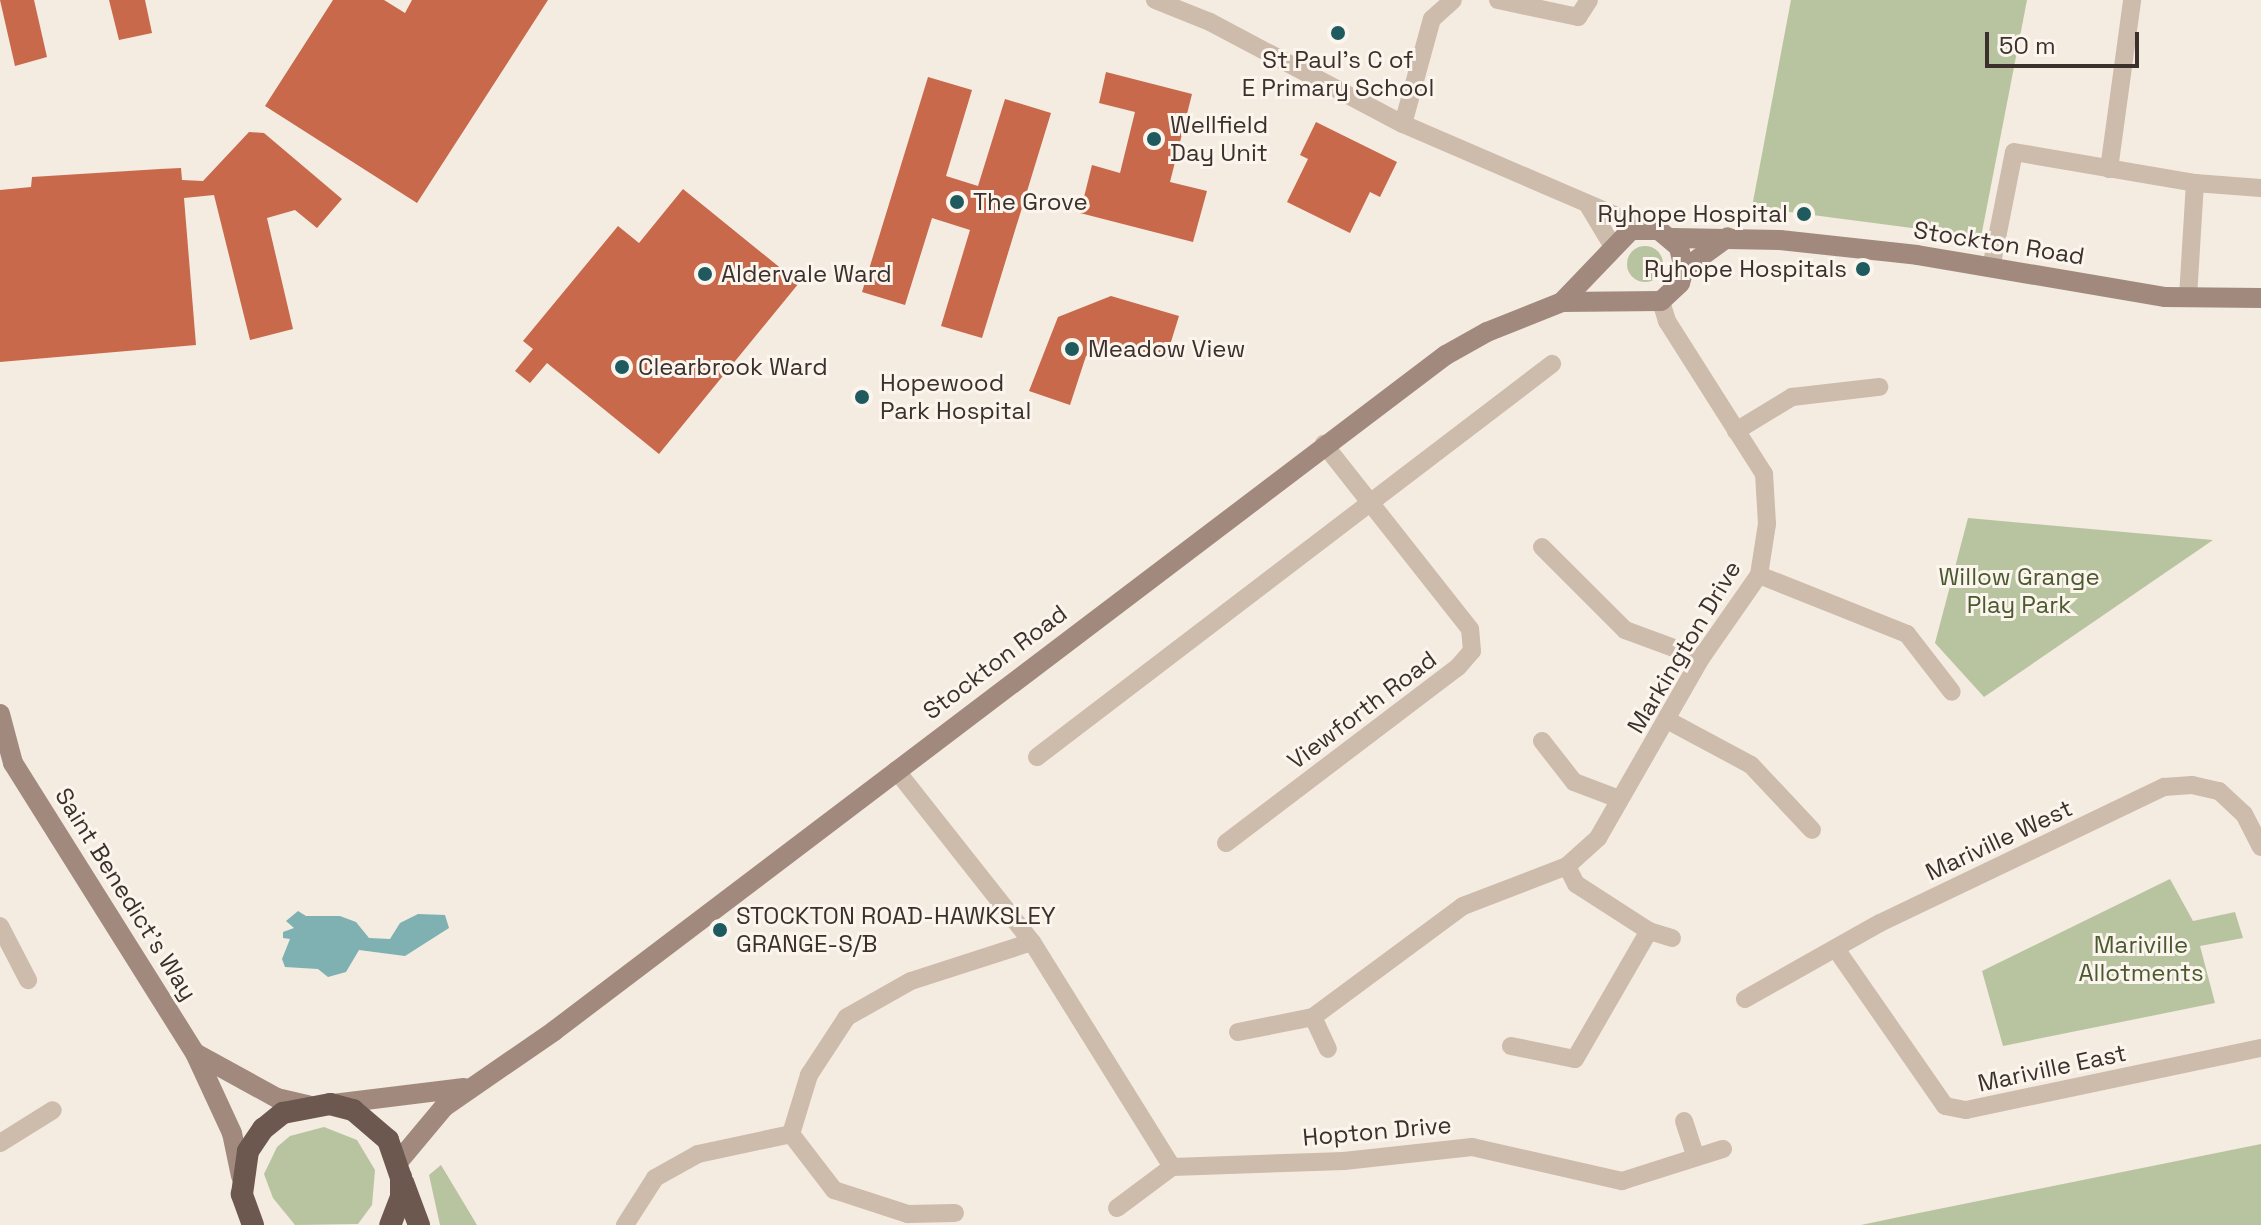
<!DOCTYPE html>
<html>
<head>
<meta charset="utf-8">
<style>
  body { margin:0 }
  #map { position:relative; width:2261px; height:1225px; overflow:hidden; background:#f4ebe1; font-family:"Space Grotesk",sans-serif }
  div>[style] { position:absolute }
  .green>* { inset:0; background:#b8c4a0 }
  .round { border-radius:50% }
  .water>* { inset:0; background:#7fb0b2 }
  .building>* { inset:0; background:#c8694b }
  .minor>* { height:18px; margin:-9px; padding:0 9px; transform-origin:9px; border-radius:9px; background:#cdbbac }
  .secondary>* { height:20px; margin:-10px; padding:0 10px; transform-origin:10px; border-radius:10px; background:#a18a7d }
  .trunk>* { height:22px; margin:-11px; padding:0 11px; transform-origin:11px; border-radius:11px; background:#6c584f }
  .dots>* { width:22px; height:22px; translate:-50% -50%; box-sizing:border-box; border:4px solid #fbf5ee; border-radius:50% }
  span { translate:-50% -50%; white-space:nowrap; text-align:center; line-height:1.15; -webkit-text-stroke:6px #fbf5ee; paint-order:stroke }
  .poi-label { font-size:24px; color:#3b302b }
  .left { translate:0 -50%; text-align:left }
  .right { translate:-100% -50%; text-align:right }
  .street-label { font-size:24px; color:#3b302b }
  .park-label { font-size:24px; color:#4a5a2e }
  .scale { position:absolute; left:1985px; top:32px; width:154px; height:36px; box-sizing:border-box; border:4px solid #3b302b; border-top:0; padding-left:10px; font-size:24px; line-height:28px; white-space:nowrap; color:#3b302b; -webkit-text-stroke:6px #fbf5ee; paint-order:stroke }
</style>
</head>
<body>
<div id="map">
  <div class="green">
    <div style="clip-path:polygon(1791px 0,2027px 0,1981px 237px,1752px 207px)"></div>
    <div class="round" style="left:1627px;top:246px;width:36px;height:36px"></div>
    <div style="clip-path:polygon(1968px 518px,2213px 540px,1984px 697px,1935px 643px)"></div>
    <div style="clip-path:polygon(2170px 879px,2193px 921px,2235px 912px,2243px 938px,2200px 946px,2215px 1003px,2003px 1046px,1982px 971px)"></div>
    <div style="clip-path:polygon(324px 1127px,357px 1140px,375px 1170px,372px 1205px,358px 1224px,295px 1225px,273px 1198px,264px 1174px,277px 1147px,290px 1136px)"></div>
    <div style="clip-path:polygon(2261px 1144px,2261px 1225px,1861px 1225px,1899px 1217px)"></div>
    <div style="clip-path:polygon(441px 1165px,477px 1225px,440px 1225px,429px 1175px)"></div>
  </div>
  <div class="water">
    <div style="clip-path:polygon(298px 911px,306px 916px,340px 916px,356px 922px,369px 938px,390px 939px,400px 923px,418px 914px,445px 915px,449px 928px,405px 956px,359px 950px,346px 972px,328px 977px,318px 969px,285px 967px,282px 959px,290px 939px,283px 938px,283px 932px,294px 928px,286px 921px)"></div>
  </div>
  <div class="building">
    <div style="clip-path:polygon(0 0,34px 0,47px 57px,15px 66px)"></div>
    <div style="clip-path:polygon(109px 0,145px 0,152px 33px,119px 40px)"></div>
    <div style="clip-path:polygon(333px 0,384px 0,405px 13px,412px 0,548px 0,417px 203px,265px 106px)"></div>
    <div style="clip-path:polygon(1106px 72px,1192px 94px,1170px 182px,1207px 191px,1193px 242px,1080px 213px,1092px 165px,1120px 173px,1135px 112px,1099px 103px)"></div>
    <div style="clip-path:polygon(928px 77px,972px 90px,946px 176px,978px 186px,1005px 99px,1051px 113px,982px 338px,941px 326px,970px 230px,932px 218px,905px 305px,862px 292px)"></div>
    <div style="clip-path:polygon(1316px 122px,1397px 162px,1380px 197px,1370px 192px,1350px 233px,1287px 202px,1308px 159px,1300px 155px)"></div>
    <div style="clip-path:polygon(249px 132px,264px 133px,342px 199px,317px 228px,295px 210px,267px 218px,293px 329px,250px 340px,214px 195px,184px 198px,196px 345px,0 362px,0 190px,31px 187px,32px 177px,160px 169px,181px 168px,182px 180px,203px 181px)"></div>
    <div style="clip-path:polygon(683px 189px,799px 283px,659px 454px,547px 363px,530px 383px,515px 371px,533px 349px,523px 341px,618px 226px,639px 243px)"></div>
    <div style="clip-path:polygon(1111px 296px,1179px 316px,1166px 358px,1112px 343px,1086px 356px,1070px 405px,1029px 391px,1058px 317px)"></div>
  </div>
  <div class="minor">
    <div style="left:1155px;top:0;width:59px;rotate:21.8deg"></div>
    <div style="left:1210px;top:22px;width:218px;rotate:27.9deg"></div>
    <div style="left:1403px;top:124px;width:260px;rotate:23.3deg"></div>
    <div style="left:1498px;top:0;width:82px;rotate:12deg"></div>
    <div style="left:1578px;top:17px;width:20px;rotate:-57deg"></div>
    <div style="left:1403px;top:124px;width:109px;rotate:-74.6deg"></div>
    <div style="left:1432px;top:19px;width:28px;rotate:-42deg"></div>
    <div style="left:2109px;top:169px;width:171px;rotate:-82.2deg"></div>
    <div style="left:1588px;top:205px;width:47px;rotate:59deg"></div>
    <div style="left:1991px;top:268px;width:118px;rotate:-78.8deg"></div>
    <div style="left:2014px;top:152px;width:184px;rotate:9.7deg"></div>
    <div style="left:2195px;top:183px;width:66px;rotate:4.3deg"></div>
    <div style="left:2188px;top:297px;width:114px;rotate:-86.5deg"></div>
    <div style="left:1736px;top:431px;width:66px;rotate:-31.3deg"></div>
    <div style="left:1792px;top:397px;width:88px;rotate:-6.6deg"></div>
    <div style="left:1542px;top:547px;width:117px;rotate:45deg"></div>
    <div style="left:1625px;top:630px;width:81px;rotate:20.2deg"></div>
    <div style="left:1759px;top:575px;width:159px;rotate:21.7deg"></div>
    <div style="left:1907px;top:634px;width:73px;rotate:52.2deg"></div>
    <div style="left:1669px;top:721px;width:93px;rotate:28.2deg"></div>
    <div style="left:1751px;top:765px;width:89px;rotate:46.8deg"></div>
    <div style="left:1542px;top:741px;width:52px;rotate:52deg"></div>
    <div style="left:1574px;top:782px;width:48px;rotate:20.7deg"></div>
    <div style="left:1037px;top:757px;width:648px;rotate:-37.35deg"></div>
    <div style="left:896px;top:770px;width:219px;rotate:51.7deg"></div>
    <div style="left:1032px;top:942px;width:265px;rotate:58.1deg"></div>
    <div style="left:1172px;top:1167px;width:172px;rotate:-2deg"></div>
    <div style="left:1344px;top:1161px;width:129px;rotate:-6.2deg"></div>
    <div style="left:1472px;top:1147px;width:154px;rotate:12.8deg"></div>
    <div style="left:1622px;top:1181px;width:106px;rotate:-17.6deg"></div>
    <div style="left:1226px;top:843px;width:291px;rotate:-37.2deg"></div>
    <div style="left:1458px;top:667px;width:21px;rotate:-49deg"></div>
    <div style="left:1472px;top:651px;width:22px;rotate:-95deg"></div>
    <div style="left:1470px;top:629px;width:236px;rotate:-128.3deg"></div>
    <div style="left:0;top:926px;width:61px;rotate:62.6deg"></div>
    <div style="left:1649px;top:931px;width:24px;rotate:17deg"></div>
    <div style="left:1836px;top:949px;width:191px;rotate:55.2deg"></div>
    <div style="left:1945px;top:1106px;width:21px;rotate:11deg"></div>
    <div style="left:1966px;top:1110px;width:301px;rotate:-11.9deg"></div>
    <div style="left:1745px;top:999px;width:155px;rotate:-29.4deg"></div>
    <div style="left:1880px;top:923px;width:315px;rotate:-25.6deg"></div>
    <div style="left:2164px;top:787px;width:28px;rotate:-4deg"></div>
    <div style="left:2192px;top:785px;width:28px;rotate:13deg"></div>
    <div style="left:2219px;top:791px;width:34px;rotate:43deg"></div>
    <div style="left:2244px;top:814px;width:37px;rotate:63deg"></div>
    <div style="left:1313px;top:1017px;width:35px;rotate:65deg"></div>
    <div style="left:1238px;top:1032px;width:76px;rotate:-11.3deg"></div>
    <div style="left:1313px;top:1017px;width:187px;rotate:-36.5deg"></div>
    <div style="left:1463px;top:906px;width:111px;rotate:-21deg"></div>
    <div style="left:1567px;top:866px;width:42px;rotate:-42.1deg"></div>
    <div style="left:1598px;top:838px;width:207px;rotate:-60.2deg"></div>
    <div style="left:1701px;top:658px;width:101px;rotate:-55.1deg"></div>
    <div style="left:1759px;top:575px;width:52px;rotate:-81.1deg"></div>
    <div style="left:1767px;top:524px;width:50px;rotate:-93.4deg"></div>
    <div style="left:1764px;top:474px;width:181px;rotate:-122.4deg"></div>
    <div style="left:1667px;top:321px;width:21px;rotate:-107deg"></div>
    <div style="left:1511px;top:1046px;width:65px;rotate:11.5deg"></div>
    <div style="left:1575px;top:1059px;width:148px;rotate:-60deg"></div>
    <div style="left:1649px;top:931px;width:87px;rotate:-147.2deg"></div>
    <div style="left:1576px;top:884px;width:20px;rotate:-117deg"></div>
    <div style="left:1684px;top:1121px;width:38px;rotate:72deg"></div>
    <div style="left:791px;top:1134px;width:62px;rotate:-73deg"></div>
    <div style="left:809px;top:1075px;width:69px;rotate:-56.8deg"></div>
    <div style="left:847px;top:1017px;width:73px;rotate:-29.4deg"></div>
    <div style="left:911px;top:981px;width:127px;rotate:-17.9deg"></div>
    <div style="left:791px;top:1134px;width:71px;rotate:52.5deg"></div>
    <div style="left:834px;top:1190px;width:78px;rotate:18deg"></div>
    <div style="left:908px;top:1214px;width:47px;rotate:-1.2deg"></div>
    <div style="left:0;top:1143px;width:62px;rotate:-31.9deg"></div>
    <div style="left:1117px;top:1208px;width:69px;rotate:-36.7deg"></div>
    <div style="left:625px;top:1225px;width:56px;rotate:-57.4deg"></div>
    <div style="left:655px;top:1178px;width:49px;rotate:-29.2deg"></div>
    <div style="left:698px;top:1154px;width:95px;rotate:-12.1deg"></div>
  </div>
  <div class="secondary">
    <div style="left:1673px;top:238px;width:107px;rotate:1.1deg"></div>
    <div style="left:1780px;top:240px;width:138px;rotate:6.2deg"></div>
    <div style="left:1917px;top:255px;width:252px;rotate:9.6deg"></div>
    <div style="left:2165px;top:297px;width:96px;rotate:0.6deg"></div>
    <div style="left:1684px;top:269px;width:54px;rotate:-36deg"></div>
    <div style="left:0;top:714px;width:51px;rotate:75.1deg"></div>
    <div style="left:13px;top:763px;width:342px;rotate:57.9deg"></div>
    <div style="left:195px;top:1053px;width:88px;rotate:65.2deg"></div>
    <div style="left:232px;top:1133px;width:44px;rotate:78.2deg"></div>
    <div style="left:195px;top:1053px;width:94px;rotate:28.8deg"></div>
    <div style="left:277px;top:1098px;width:32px;rotate:13deg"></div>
    <div style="left:333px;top:1104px;width:132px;rotate:-7deg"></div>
    <div style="left:398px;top:1162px;width:72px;rotate:-50.1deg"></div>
    <div style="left:444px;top:1107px;width:134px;rotate:-34.6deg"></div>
    <div style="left:554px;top:1031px;width:1119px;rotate:-37.16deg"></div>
    <div style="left:1446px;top:355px;width:47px;rotate:-29.3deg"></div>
    <div style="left:1487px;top:332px;width:81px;rotate:-21.8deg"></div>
    <div style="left:1562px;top:302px;width:99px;rotate:-0.6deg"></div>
    <div style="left:1661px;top:301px;width:26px;rotate:-43deg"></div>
    <div style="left:1680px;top:283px;width:15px;rotate:-74deg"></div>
    <div style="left:1684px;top:269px;width:23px;rotate:-103deg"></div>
    <div style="left:1679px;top:247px;width:26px;rotate:-140deg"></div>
    <div style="left:1659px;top:230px;width:28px;rotate:180deg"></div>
    <div style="left:1631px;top:230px;width:100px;rotate:133.8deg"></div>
  </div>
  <div class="trunk">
    <div style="left:403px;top:1182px;width:46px;rotate:69.6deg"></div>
    <div style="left:253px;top:1225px;width:33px;rotate:-110deg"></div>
    <div style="left:242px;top:1194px;width:43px;rotate:-82.1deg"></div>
    <div style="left:248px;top:1151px;width:27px;rotate:-56deg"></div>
    <div style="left:263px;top:1129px;width:26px;rotate:-39deg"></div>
    <div style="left:283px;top:1113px;width:48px;rotate:-10.8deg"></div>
    <div style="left:330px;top:1104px;width:24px;rotate:15deg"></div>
    <div style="left:353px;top:1110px;width:46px;rotate:40.6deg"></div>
    <div style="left:388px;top:1140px;width:39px;rotate:71deg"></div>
    <div style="left:401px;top:1177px;width:20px;rotate:90deg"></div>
    <div style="left:401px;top:1197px;width:30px;rotate:111deg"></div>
  </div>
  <div class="dots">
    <div style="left:1338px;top:33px;background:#1f5a5e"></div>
    <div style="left:1154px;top:139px;background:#1f5a5e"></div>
    <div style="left:957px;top:202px;background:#1f5a5e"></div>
    <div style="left:1804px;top:214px;background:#1f5a5e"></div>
    <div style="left:1863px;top:269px;background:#1f5a5e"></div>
    <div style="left:705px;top:274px;background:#1f5a5e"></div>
    <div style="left:1072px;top:349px;background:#1f5a5e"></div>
    <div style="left:622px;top:367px;background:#1f5a5e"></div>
    <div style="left:862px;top:397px;background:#1f5a5e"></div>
    <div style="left:720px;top:930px;background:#1f5a5e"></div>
  </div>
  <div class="poi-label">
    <span style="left:1338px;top:74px">St Paul's C of<br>E Primary School</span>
    <span class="left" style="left:1170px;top:139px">Wellfield<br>Day Unit</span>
    <span class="left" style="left:973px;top:202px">The Grove</span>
    <span class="right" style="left:1788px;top:214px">Ryhope Hospital</span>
    <span class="right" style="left:1847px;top:269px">Ryhope Hospitals</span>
    <span class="left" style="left:721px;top:274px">Aldervale Ward</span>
    <span class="left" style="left:1088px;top:349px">Meadow View</span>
    <span class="left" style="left:638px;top:367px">Clearbrook Ward</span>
    <span class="left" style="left:880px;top:397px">Hopewood<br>Park Hospital</span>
    <span class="left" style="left:736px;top:930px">STOCKTON ROAD-HAWKSLEY<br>GRANGE-S/B</span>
  </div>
  <div class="street-label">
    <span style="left:1999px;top:243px;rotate:9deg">Stockton Road</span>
    <span style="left:1684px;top:647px;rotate:-59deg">Markington Drive</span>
    <span style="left:995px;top:662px;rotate:-37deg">Stockton Road</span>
    <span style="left:1362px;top:710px;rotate:-37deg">Viewforth Road</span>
    <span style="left:1999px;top:840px;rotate:-25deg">Mariville West</span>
    <span style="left:126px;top:894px;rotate:58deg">Saint Benedict's Way</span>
    <span style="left:2052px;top:1068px;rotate:-12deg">Mariville East</span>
    <span style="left:1377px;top:1131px;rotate:-5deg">Hopton Drive</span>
  </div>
  <div class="park-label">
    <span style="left:2019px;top:591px">Willow Grange<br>Play Park</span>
    <span style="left:2141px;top:959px">Mariville<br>Allotments</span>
  </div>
  <div class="scale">50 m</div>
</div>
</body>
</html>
